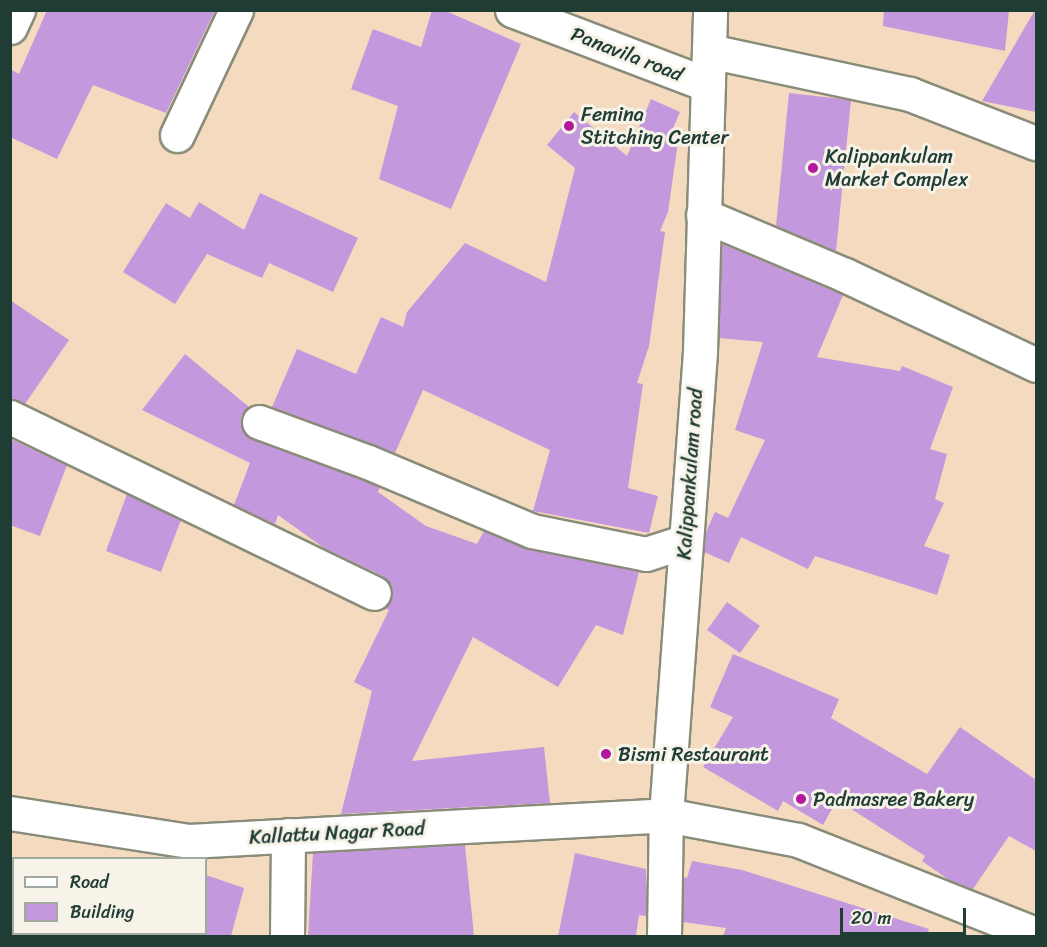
<!DOCTYPE html>
<html>
<head>
<meta charset="utf-8">
<style>
  body { margin:0 }
  #map { position:relative; width:1047px; height:947px; overflow:hidden; background:#f4dbbf; font-family:Sriracha,sans-serif }
  div>[style] { position:absolute }
  .building>* { inset:0; background:#c498dc }
  .roads { filter:drop-shadow(2px 0 #8a8c7a) drop-shadow(-2px 0 #8a8c7a) drop-shadow(0 2px #8a8c7a) drop-shadow(0 -2px #8a8c7a) }
  .minor>* { height:33px; margin:-16.5px; padding:0 16.5px; transform-origin:16.5px; border-radius:16.5px; background:#fff }
  .tertiary>* { height:33px; margin:-16.5px; padding:0 16.5px; transform-origin:16.5px; border-radius:16.5px; background:#fff }
  .dots>* { width:16px; height:16px; translate:-50% -50%; box-sizing:border-box; border:3px solid #f7f3e8; border-radius:50% }
  span { translate:-50% -50%; white-space:nowrap; text-align:center; line-height:1.15; -webkit-text-stroke:6px #f7f3e8; paint-order:stroke }
  .street-label { font-size:20px; color:#1f3d34 }
  .poi-label { font-size:20px; color:#1f3d34 }
  .left { translate:0 -50%; text-align:left }
  .frame { position:absolute; inset:0; border:12px solid #1f3d34; pointer-events:none }
  .legend { position:absolute; left:12px; top:857px; width:195px; height:78px; box-sizing:border-box; background:#f7f3e8; border:2px solid #a1aaa0; margin:0; padding:8px 10px; list-style:none; font-size:18px; color:#1f3d34 }
  .legend li { display:flex; align-items:center; gap:12px; height:30px }
  .legend b { width:30px; border:2px solid #a1aaa0 }
  .scale { position:absolute; left:840px; top:908px; width:126px; height:27px; box-sizing:border-box; border:3px solid #1f3d34; border-top:0; padding-left:8px; font-size:18px; line-height:21px; white-space:nowrap; color:#1f3d34; -webkit-text-stroke:4px #f7f3e8; paint-order:stroke }
</style>
</head>
<body>
<div id="map">
  <div class="building">
    <div style="clip-path:polygon(47px 10px,215px 10px,166px 113px,93px 85px,57px 159px,10px 137px,10px 69px,19px 74px)"></div>
    <div style="clip-path:polygon(432px 10px,444px 10px,521px 44px,451px 209px,379px 179px,398px 106px,351px 89px,373px 29px,421px 47px)"></div>
    <div style="clip-path:polygon(884px 10px,1009px 10px,1005px 51px,883px 26px)"></div>
    <div style="clip-path:polygon(1035px 10px,1036px 112px,982px 101px)"></div>
    <div style="clip-path:polygon(789px 93px,851px 100px,836px 251px,776px 226px)"></div>
    <div style="clip-path:polygon(651px 99px,680px 112px,669px 138px,678px 142px,668px 212px,660px 231px,665px 232px,649px 346px,637px 383px,643px 384px,628px 488px,658px 496px,649px 533px,533px 511px,550px 450px,423px 390px,395px 453px,272px 407px,297px 349px,356px 374px,381px 317px,403px 327px,407px 312px,465px 243px,546px 282px,575px 168px,547px 145px,574px 112px,627px 156px)"></div>
    <div style="clip-path:polygon(260px 193px,358px 238px,333px 292px,269px 263px,262px 278px,207px 254px,175px 304px,123px 272px,166px 203px,190px 218px,199px 202px,244px 230px)"></div>
    <div style="clip-path:polygon(722px 244px,843px 295px,817px 357px,900px 371px,902px 366px,953px 387px,930px 449px,947px 454px,935px 499px,944px 503px,924px 546px,950px 555px,937px 595px,815px 556px,808px 569px,741px 537px,729px 563px,704px 552px,706px 532px,715px 512px,728px 518px,765px 440px,735px 430px,763px 342px,719px 338px)"></div>
    <div style="clip-path:polygon(10px 300px,69px 340px,25px 404px,10px 399px)"></div>
    <div style="clip-path:polygon(185px 354px,249px 407px,241px 416px,245px 434px,380px 487px,378px 492px,426px 526px,477px 544px,484px 531px,528px 549px,639px 572px,623px 635px,596px 625px,558px 687px,473px 637px,412px 761px,544px 747px,550px 803px,341px 814px,372px 691px,354px 682px,389px 610px,385px 608px,393px 591px,383px 576px,324px 548px,278px 515px,275px 524px,234px 505px,250px 463px,142px 410px)"></div>
    <div style="clip-path:polygon(10px 439px,67px 465px,40px 536px,10px 525px)"></div>
    <div style="clip-path:polygon(127px 494px,181px 520px,161px 572px,106px 551px)"></div>
    <div style="clip-path:polygon(727px 602px,760px 626px,740px 653px,707px 630px)"></div>
    <div style="clip-path:polygon(733px 654px,839px 699px,831px 718px,927px 774px,960px 727px,1036px 780px,1036px 851px,1009px 836px,973px 889px,949px 880px,922px 861px,925px 856px,837px 800px,823px 825px,783px 801px,778px 811px,703px 767px,733px 717px,710px 707px)"></div>
    <div style="clip-path:polygon(465px 845px,474px 936px,308px 936px,313px 853px)"></div>
    <div style="clip-path:polygon(575px 853px,646px 869px,646px 916px,639px 915px,636px 936px,558px 936px)"></div>
    <div style="clip-path:polygon(692px 861px,742px 870px,929px 929px,927px 936px,723px 936px,726px 928px,683px 922px,684px 877px,687px 878px)"></div>
    <div style="clip-path:polygon(206px 875px,244px 888px,231px 936px,206px 936px)"></div>
  </div>
  <div class="roads">
    <div class="minor">
      <div style="left:512px;top:10px;width:210px;rotate:20.9deg"></div>
      <div style="left:10px;top:27px;width:19px;rotate:-65deg"></div>
      <div style="left:709px;top:51px;width:206px;rotate:12.1deg"></div>
      <div style="left:910px;top:94px;width:135px;rotate:21.3deg"></div>
      <div style="left:177px;top:135px;width:138px;rotate:-64.7deg"></div>
      <div style="left:703px;top:215px;width:154px;rotate:22.9deg"></div>
      <div style="left:845px;top:275px;width:211px;rotate:25.2deg"></div>
      <div style="left:10px;top:417px;width:404px;rotate:25.8deg"></div>
      <div style="left:259px;top:422px;width:116px;rotate:20.2deg"></div>
      <div style="left:368px;top:462px;width:178px;rotate:22.8deg"></div>
      <div style="left:532px;top:531px;width:116px;rotate:11.4deg"></div>
      <div style="left:646px;top:554px;width:40px;rotate:-18deg"></div>
      <div style="left:287px;top:936px;width:101px;rotate:-89.4deg"></div>
    </div>
    <div class="tertiary">
      <div style="left:10px;top:813px;width:181px;rotate:8.9deg"></div>
      <div style="left:189px;top:841px;width:478px;rotate:-3.1deg"></div>
      <div style="left:666px;top:815px;width:134px;rotate:10.7deg"></div>
      <div style="left:798px;top:840px;width:256px;rotate:21.6deg"></div>
      <div style="left:664px;top:936px;width:121px;rotate:-89.1deg"></div>
      <div style="left:666px;top:815px;width:465px;rotate:-85.8deg"></div>
      <div style="left:700px;top:351px;width:341px;rotate:-88.3deg"></div>
    </div>
  </div>
  <div class="dots">
    <div style="left:569px;top:126px;background:#b5179e"></div>
    <div style="left:813px;top:168px;background:#b5179e"></div>
    <div style="left:606px;top:754px;background:#b5179e"></div>
    <div style="left:801px;top:799px;background:#b5179e"></div>
  </div>
  <div class="street-label">
    <span style="left:627px;top:54px;rotate:21deg">Panavila road</span>
    <span style="left:690px;top:474px;rotate:-86deg">Kalippankulam road</span>
    <span style="left:337px;top:833px;rotate:-3deg">Kallattu Nagar Road</span>
  </div>
  <div class="poi-label">
    <span class="left" style="left:581px;top:126px">Femina<br>Stitching Center</span>
    <span class="left" style="left:825px;top:168px">Kalippankulam<br>Market Complex</span>
    <span class="left" style="left:618px;top:754px">Bismi Restaurant</span>
    <span class="left" style="left:813px;top:799px">Padmasree Bakery</span>
  </div>
  <div class="frame"></div>
  <ul class="legend">
  <li><b style="height:8px;background:#fff"></b>Road</li>
  <li><b style="height:16px;background:#c498dc"></b>Building</li>
  </ul>
  <div class="scale">20 m</div>
</div>
</body>
</html>
